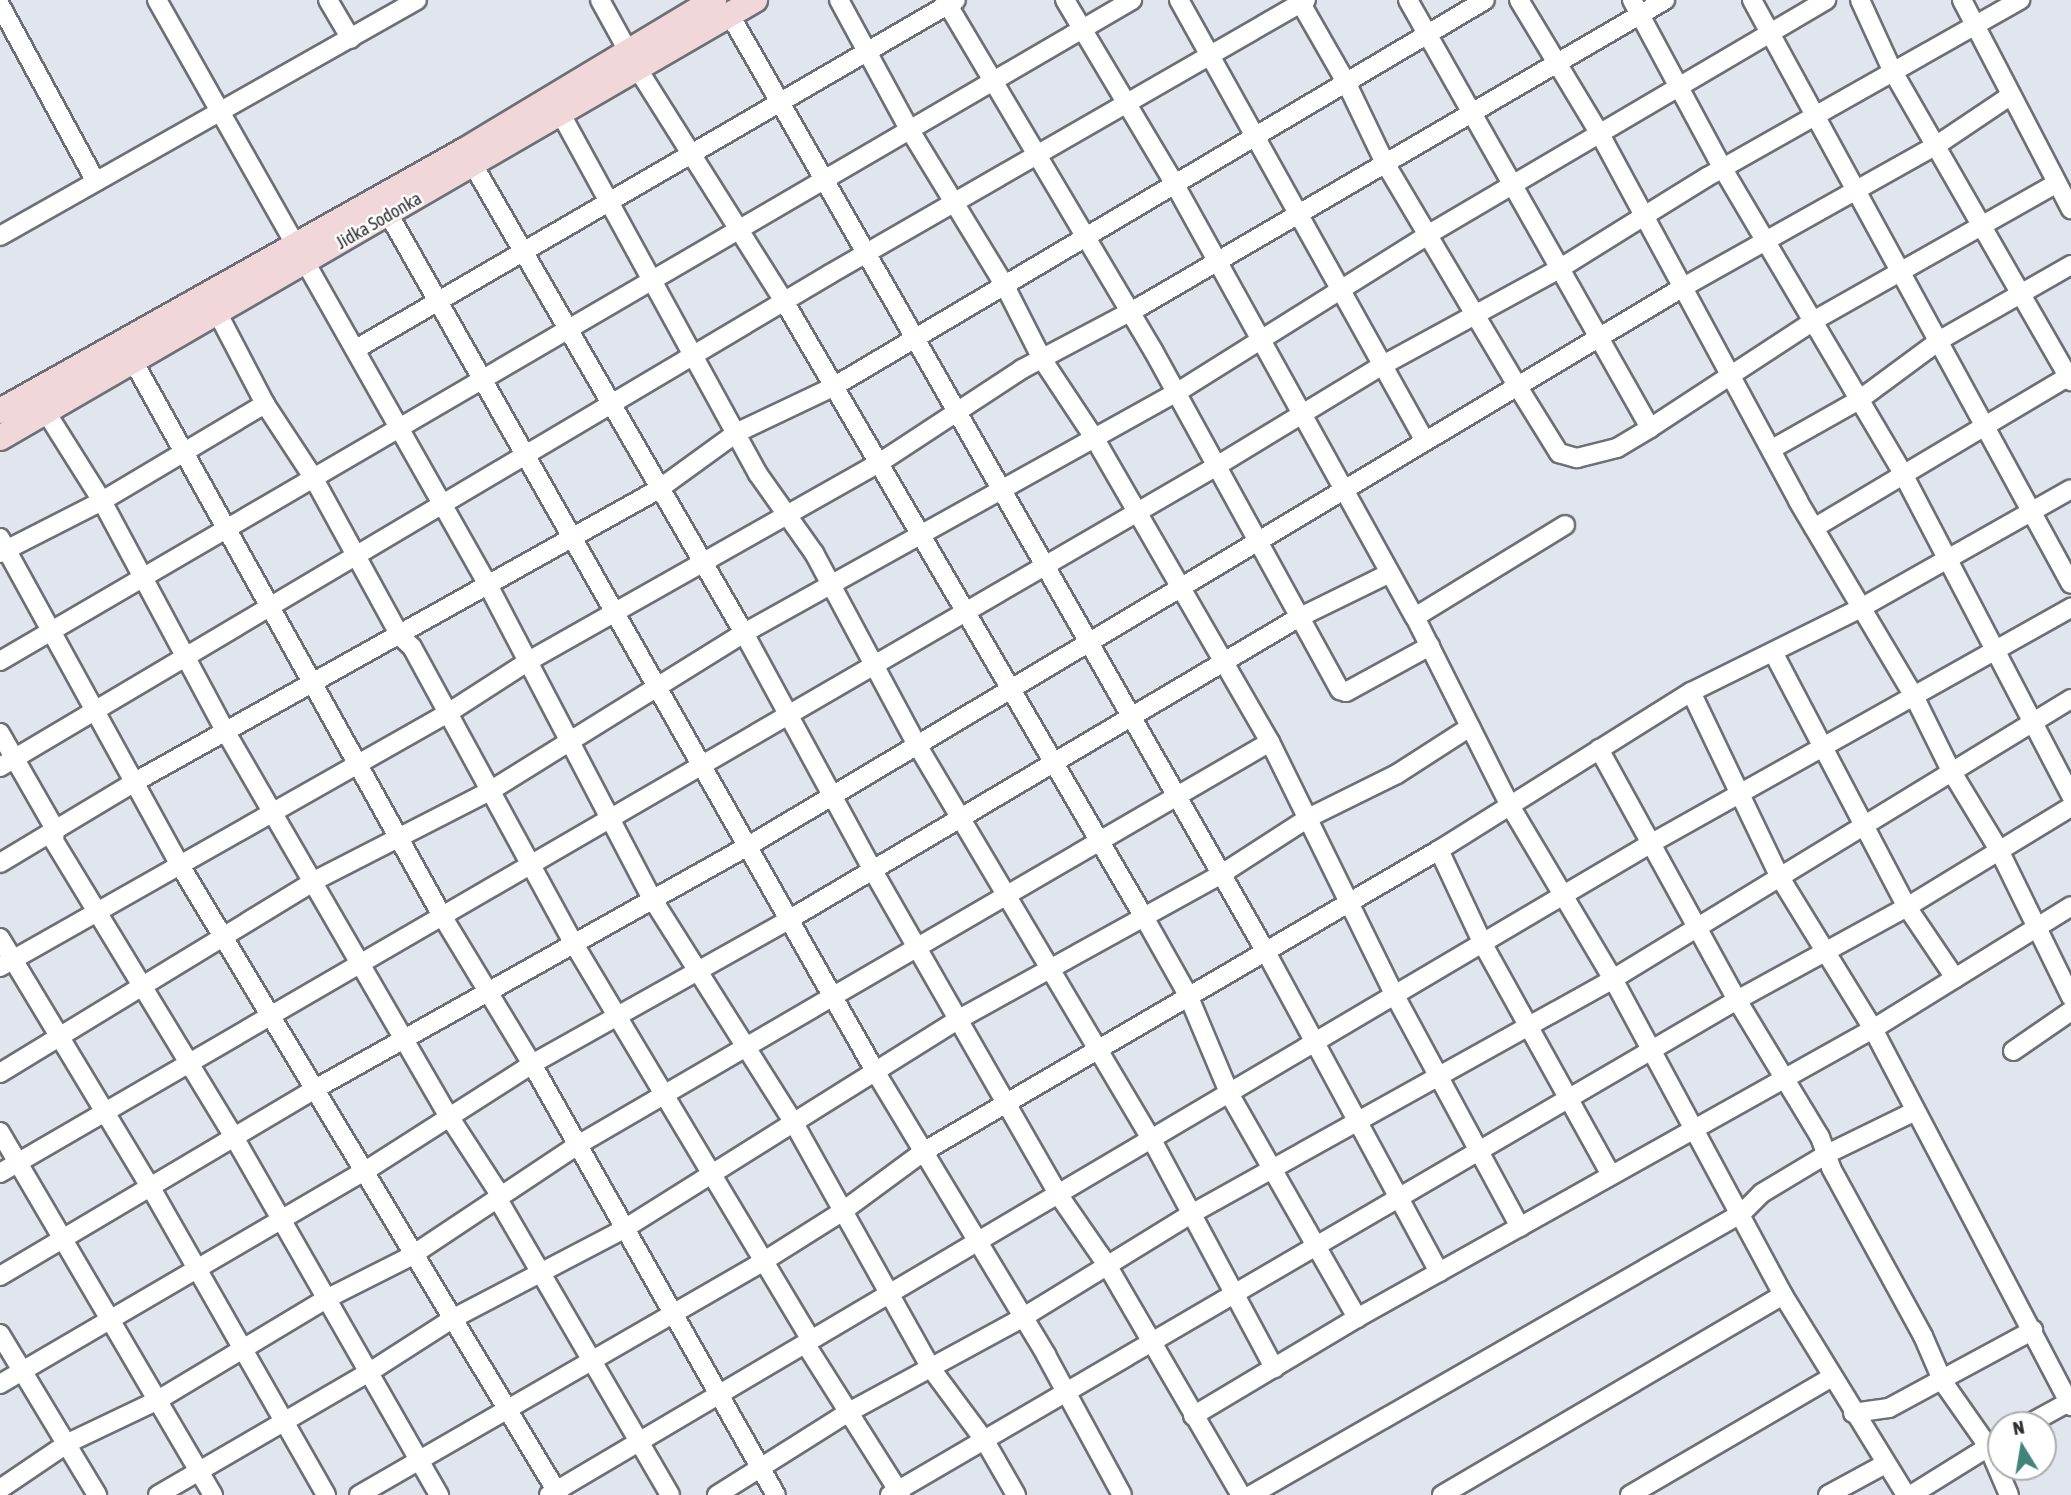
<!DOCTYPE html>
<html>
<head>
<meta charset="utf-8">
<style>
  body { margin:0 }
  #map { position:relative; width:2071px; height:1495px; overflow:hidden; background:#e1e5ed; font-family:"Asap Condensed",sans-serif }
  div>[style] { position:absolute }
  .roads { filter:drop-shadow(2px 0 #6c7076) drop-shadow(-2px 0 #6c7076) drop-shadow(0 2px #6c7076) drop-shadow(0 -2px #6c7076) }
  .street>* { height:18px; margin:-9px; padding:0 9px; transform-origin:9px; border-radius:9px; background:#fff }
  .secondary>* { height:24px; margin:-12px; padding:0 12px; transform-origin:12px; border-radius:12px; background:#f1d7d9 }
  span { translate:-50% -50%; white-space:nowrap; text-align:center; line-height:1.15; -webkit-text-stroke:5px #fff; paint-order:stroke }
  .street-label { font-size:18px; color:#2d2f32 }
  .north { position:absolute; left:1987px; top:1411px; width:70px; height:70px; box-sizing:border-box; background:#fff; border:2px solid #abacad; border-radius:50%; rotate:349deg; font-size:19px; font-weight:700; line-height:28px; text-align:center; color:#2d2f32 }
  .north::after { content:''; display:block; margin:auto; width:24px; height:32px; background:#40847a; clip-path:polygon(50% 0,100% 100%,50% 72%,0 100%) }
</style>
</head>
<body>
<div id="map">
  <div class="roads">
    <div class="street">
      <div style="left:157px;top:0;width:672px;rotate:60.5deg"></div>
      <div style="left:488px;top:585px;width:356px;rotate:62.4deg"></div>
      <div style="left:653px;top:900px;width:266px;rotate:57.7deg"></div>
      <div style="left:795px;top:1125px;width:277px;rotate:60.8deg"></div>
      <div style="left:930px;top:1367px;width:92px;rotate:53.4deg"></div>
      <div style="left:985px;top:1441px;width:62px;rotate:60.1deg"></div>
      <div style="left:328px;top:0;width:45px;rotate:59.5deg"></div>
      <div style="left:600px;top:0;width:81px;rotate:61.2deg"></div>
      <div style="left:639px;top:71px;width:272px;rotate:57.8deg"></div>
      <div style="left:784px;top:301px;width:713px;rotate:59.7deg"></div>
      <div style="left:1144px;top:917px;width:90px;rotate:60.6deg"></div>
      <div style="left:1188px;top:995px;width:108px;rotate:67.2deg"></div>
      <div style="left:1230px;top:1095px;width:257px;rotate:60.3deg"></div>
      <div style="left:839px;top:0;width:145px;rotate:61.5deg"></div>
      <div style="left:908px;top:127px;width:184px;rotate:58.6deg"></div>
      <div style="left:1004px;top:284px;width:84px;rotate:63.1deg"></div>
      <div style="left:1042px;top:359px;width:96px;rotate:56.5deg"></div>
      <div style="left:1095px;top:439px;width:350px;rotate:60deg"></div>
      <div style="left:1270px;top:742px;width:281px;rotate:63.8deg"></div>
      <div style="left:1394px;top:994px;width:265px;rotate:61.6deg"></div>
      <div style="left:945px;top:0;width:409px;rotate:59.3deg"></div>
      <div style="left:1154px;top:352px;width:386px;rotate:61.2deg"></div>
      <div style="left:1340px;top:690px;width:6px;rotate:18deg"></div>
      <div style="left:1346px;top:692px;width:96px;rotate:-28.7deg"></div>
      <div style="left:1065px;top:0;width:213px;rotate:59.2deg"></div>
      <div style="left:1174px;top:183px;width:496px;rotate:61deg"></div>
      <div style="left:1415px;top:617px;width:209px;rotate:63.3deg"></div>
      <div style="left:1509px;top:804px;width:204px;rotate:59.3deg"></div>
      <div style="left:1613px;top:979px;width:359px;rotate:61.7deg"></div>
      <div style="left:1783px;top:1295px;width:235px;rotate:58.4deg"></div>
      <div style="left:1179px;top:0;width:505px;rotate:60.85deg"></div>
      <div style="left:1299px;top:0;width:95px;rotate:60.2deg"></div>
      <div style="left:1346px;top:82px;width:90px;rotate:64.3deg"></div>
      <div style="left:1385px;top:163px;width:261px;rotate:59.3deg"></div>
      <div style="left:1518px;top:387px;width:78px;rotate:58.2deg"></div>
      <div style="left:1559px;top:453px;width:19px;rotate:16deg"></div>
      <div style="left:1577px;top:458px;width:41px;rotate:-14deg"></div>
      <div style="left:1617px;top:448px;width:39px;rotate:-31deg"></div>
      <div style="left:1650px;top:428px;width:197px;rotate:-33.2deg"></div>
      <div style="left:1815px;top:320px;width:276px;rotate:-29.5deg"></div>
      <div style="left:1408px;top:0;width:492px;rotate:60.5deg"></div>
      <div style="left:1519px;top:0;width:159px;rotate:58.9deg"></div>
      <div style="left:1601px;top:136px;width:415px;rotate:61.6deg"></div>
      <div style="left:1798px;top:501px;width:227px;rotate:59.3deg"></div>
      <div style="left:1914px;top:696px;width:81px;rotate:63.7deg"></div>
      <div style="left:1950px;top:769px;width:95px;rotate:58.8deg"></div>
      <div style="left:1999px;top:850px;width:164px;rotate:63.9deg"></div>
      <div style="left:1632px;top:0;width:192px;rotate:61.7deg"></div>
      <div style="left:1723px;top:169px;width:352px;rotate:59.4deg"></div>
      <div style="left:1902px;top:472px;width:365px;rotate:62.4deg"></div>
      <div style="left:1752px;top:0;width:665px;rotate:61.36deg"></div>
      <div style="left:1860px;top:0;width:77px;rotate:65.4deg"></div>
      <div style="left:1892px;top:70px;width:359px;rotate:60.1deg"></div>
      <div style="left:1962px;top:0;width:236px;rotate:62.5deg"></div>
      <div style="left:0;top:5px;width:201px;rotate:61.5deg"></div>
      <div style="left:730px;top:15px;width:1079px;rotate:60.23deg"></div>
      <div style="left:1266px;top:952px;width:364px;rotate:61.6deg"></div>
      <div style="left:562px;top:116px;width:408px;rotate:61.3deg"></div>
      <div style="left:758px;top:474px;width:97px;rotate:54.7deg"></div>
      <div style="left:814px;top:553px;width:216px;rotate:61.8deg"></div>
      <div style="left:916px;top:743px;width:462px;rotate:59.3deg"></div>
      <div style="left:1152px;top:1140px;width:259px;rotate:61.8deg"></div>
      <div style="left:468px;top:156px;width:551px;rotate:59.95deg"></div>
      <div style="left:744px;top:633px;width:268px;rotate:61.5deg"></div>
      <div style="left:872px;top:869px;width:374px;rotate:60.2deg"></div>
      <div style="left:1058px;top:1194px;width:86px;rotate:55.4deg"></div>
      <div style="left:1107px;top:1265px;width:266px;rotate:59.8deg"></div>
      <div style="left:389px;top:215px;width:984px;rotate:60.41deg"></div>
      <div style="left:875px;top:1071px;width:332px;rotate:58.9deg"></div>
      <div style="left:1046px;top:1355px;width:159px;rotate:61.5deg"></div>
      <div style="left:0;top:236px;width:479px;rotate:-29.5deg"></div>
      <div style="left:217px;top:312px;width:104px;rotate:62.4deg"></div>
      <div style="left:265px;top:404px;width:87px;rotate:56.7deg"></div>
      <div style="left:313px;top:477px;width:181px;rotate:61.3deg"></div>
      <div style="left:400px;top:636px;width:16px;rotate:43deg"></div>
      <div style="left:412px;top:647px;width:338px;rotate:61.4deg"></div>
      <div style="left:574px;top:944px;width:460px;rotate:59.1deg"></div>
      <div style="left:810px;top:1339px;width:9px;rotate:103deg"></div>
      <div style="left:808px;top:1348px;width:174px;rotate:57.7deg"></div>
      <div style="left:356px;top:349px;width:694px;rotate:-30.19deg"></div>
      <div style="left:132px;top:359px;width:635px;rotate:60.89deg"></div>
      <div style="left:441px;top:914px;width:175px;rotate:58.8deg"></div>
      <div style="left:532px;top:1064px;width:495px;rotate:60.5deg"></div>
      <div style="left:46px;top:412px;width:105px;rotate:57.8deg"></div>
      <div style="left:102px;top:501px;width:264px;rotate:61.8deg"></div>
      <div style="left:227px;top:734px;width:444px;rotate:59.9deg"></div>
      <div style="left:450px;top:1118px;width:86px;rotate:56.9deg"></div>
      <div style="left:497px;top:1190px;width:11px;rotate:80deg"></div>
      <div style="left:499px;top:1201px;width:340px;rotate:59.8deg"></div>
      <div style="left:1772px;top:449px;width:100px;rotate:-29.4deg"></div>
      <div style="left:1859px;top:400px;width:101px;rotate:-36.5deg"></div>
      <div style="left:1940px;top:340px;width:151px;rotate:-29.8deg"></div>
      <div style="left:1814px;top:528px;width:299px;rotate:-30.8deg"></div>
      <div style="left:0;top:538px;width:370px;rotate:61.2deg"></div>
      <div style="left:178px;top:862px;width:739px;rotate:58.96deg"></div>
      <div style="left:0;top:553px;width:114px;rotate:-27deg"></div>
      <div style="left:102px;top:501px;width:190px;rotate:-30.8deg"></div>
      <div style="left:1415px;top:617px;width:176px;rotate:-31.5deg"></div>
      <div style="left:1773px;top:652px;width:288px;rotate:62.3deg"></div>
      <div style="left:1907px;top:907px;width:86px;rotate:55.9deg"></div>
      <div style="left:0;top:661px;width:1311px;rotate:-30.28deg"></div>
      <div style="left:1691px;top:692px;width:204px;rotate:64.4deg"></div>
      <div style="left:1779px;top:876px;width:180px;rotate:58.4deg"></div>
      <div style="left:1873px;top:1029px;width:426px;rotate:62.3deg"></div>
      <div style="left:0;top:733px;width:111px;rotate:60.2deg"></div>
      <div style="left:55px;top:829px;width:12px;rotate:95deg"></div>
      <div style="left:54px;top:841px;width:346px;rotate:58.7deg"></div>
      <div style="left:234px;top:1137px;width:413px;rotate:60.2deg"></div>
      <div style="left:1599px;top:749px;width:286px;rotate:61.2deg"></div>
      <div style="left:1737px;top:1000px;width:160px;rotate:58.8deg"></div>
      <div style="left:1820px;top:1137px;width:33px;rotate:70deg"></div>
      <div style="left:1831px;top:1168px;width:192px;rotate:61.3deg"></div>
      <div style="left:1923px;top:1336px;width:50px;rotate:66.5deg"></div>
      <div style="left:1943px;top:1382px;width:78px;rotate:54.9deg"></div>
      <div style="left:1988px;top:1446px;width:53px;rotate:66.8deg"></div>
      <div style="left:0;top:767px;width:965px;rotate:-30.71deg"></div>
      <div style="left:830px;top:274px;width:549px;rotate:-29.93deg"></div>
      <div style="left:1439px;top:850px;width:106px;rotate:64.9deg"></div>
      <div style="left:1484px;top:946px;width:260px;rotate:61deg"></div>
      <div style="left:0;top:863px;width:155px;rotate:-31deg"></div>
      <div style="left:133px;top:783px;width:603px;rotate:-29.2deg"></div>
      <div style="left:659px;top:489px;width:95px;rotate:-36deg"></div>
      <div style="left:736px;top:433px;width:107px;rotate:-25.4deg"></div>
      <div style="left:833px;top:387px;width:758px;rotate:-30.69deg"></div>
      <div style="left:0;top:938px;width:292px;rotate:58.9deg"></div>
      <div style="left:151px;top:1188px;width:353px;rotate:60.3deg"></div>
      <div style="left:0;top:967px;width:515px;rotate:-29.55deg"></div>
      <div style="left:448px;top:713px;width:94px;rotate:-32.8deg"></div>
      <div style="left:527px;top:662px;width:404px;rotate:-29.5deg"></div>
      <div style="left:879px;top:463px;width:171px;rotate:-33.3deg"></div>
      <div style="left:1022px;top:369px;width:135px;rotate:-27.9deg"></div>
      <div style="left:1141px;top:306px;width:607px;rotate:-30.28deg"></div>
      <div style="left:2013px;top:1051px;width:70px;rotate:-34.6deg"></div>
      <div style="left:0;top:1073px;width:368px;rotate:-31.4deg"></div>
      <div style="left:314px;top:881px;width:198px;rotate:-27.1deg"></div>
      <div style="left:490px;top:791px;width:299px;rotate:-31.9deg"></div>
      <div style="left:744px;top:633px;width:494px;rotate:-29.1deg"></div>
      <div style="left:1176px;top:393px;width:299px;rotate:-32.1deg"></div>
      <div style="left:1429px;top:234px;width:461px;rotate:-30.5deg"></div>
      <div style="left:0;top:1132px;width:421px;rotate:59.6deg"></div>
      <div style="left:0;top:1173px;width:1405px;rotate:-30.16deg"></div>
      <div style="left:1215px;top:467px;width:197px;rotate:-31.3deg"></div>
      <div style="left:1383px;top:365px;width:200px;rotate:-28.6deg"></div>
      <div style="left:1559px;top:269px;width:174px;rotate:-31.9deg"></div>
      <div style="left:1707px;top:177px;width:360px;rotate:-29.5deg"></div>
      <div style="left:0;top:1276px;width:366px;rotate:-30.7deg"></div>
      <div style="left:315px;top:1089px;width:499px;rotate:-29.3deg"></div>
      <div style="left:750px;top:845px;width:1084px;rotate:-30.87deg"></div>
      <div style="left:1680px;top:289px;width:295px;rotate:-29.3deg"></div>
      <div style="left:1937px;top:145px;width:88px;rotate:-33.9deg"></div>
      <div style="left:0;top:1334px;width:188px;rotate:58.9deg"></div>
      <div style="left:0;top:1384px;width:423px;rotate:-30.3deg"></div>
      <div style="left:365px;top:1171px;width:198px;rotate:-32.6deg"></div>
      <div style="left:532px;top:1064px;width:296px;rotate:-29.3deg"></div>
      <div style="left:790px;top:919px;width:590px;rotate:-30.65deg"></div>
      <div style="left:1298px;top:618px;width:100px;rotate:-26.1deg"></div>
      <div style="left:1853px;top:1413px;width:36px;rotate:-8deg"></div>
      <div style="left:1889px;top:1408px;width:164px;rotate:-28.4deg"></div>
      <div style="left:1193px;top:1416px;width:191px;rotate:-30.9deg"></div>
      <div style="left:1357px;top:1318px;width:591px;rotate:-29.25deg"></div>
      <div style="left:1873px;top:1029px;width:233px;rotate:-31.8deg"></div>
      <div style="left:2027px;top:1425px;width:48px;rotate:-28.7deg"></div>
      <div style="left:0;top:1489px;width:82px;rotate:-34.1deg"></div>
      <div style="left:68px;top:1443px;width:100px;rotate:-25.5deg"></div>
      <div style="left:158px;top:1400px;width:196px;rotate:-31deg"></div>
      <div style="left:326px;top:1299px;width:95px;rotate:-26.8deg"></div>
      <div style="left:411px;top:1256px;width:198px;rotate:-33.7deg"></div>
      <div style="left:576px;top:1146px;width:803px;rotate:-30.21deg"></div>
      <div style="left:158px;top:1495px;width:243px;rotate:-30.2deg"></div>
      <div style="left:368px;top:1373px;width:100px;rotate:-32.7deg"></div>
      <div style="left:452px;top:1319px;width:194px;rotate:-27.6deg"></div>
      <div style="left:624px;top:1229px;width:398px;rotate:-32.1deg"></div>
      <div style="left:961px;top:1018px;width:296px;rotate:-28.9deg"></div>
      <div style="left:1220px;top:875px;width:105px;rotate:-32.9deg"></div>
      <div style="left:1308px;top:818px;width:99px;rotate:-26.3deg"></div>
      <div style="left:1397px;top:774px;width:87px;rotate:-32.8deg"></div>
      <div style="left:359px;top:1495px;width:468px;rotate:-30deg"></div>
      <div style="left:764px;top:1261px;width:93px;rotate:-32.3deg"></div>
      <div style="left:843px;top:1211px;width:99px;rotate:-36.4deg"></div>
      <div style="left:923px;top:1152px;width:598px;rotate:-30.34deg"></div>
      <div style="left:1439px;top:850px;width:297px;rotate:-32.1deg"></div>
      <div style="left:1691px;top:692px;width:190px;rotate:-26.3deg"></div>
      <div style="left:1861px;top:608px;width:241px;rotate:-29.5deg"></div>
      <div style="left:549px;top:1495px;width:1279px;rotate:-30.6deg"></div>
      <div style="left:1650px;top:844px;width:483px;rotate:-29.3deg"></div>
      <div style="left:717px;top:1495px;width:156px;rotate:-32.2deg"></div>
      <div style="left:849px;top:1412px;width:197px;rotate:-28.5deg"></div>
      <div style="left:1022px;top:1318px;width:201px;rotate:-31.6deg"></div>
      <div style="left:1193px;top:1213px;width:481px;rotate:-29.1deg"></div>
      <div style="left:1613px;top:979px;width:537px;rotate:-31.44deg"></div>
      <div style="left:890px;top:1495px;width:981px;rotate:-30.3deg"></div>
      <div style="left:1737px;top:1000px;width:194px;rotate:-28.7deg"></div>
      <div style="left:1907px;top:907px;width:192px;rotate:-31.4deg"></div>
      <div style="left:1251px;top:1495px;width:566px;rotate:-29.87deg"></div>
      <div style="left:1742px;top:1213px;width:28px;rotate:-45deg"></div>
      <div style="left:1762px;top:1193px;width:76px;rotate:-31deg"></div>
      <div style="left:1827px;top:1154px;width:98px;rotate:-26deg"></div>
      <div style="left:1442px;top:1495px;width:395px;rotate:-30.4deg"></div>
      <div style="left:1630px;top:1495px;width:234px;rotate:-30.3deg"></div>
      <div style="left:1828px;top:1495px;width:65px;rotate:-28.5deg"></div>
      <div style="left:1911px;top:1495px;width:106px;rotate:-31.9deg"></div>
    </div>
    <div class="secondary">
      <div style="left:0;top:411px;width:533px;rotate:-29.31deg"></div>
      <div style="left:465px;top:150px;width:291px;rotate:-31.1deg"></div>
      <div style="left:0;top:438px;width:873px;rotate:-30.12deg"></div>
    </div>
  </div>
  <div class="street-label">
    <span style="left:379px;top:221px;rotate:-30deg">Jidka Sodonka</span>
  </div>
  <div class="north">N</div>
</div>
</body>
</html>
